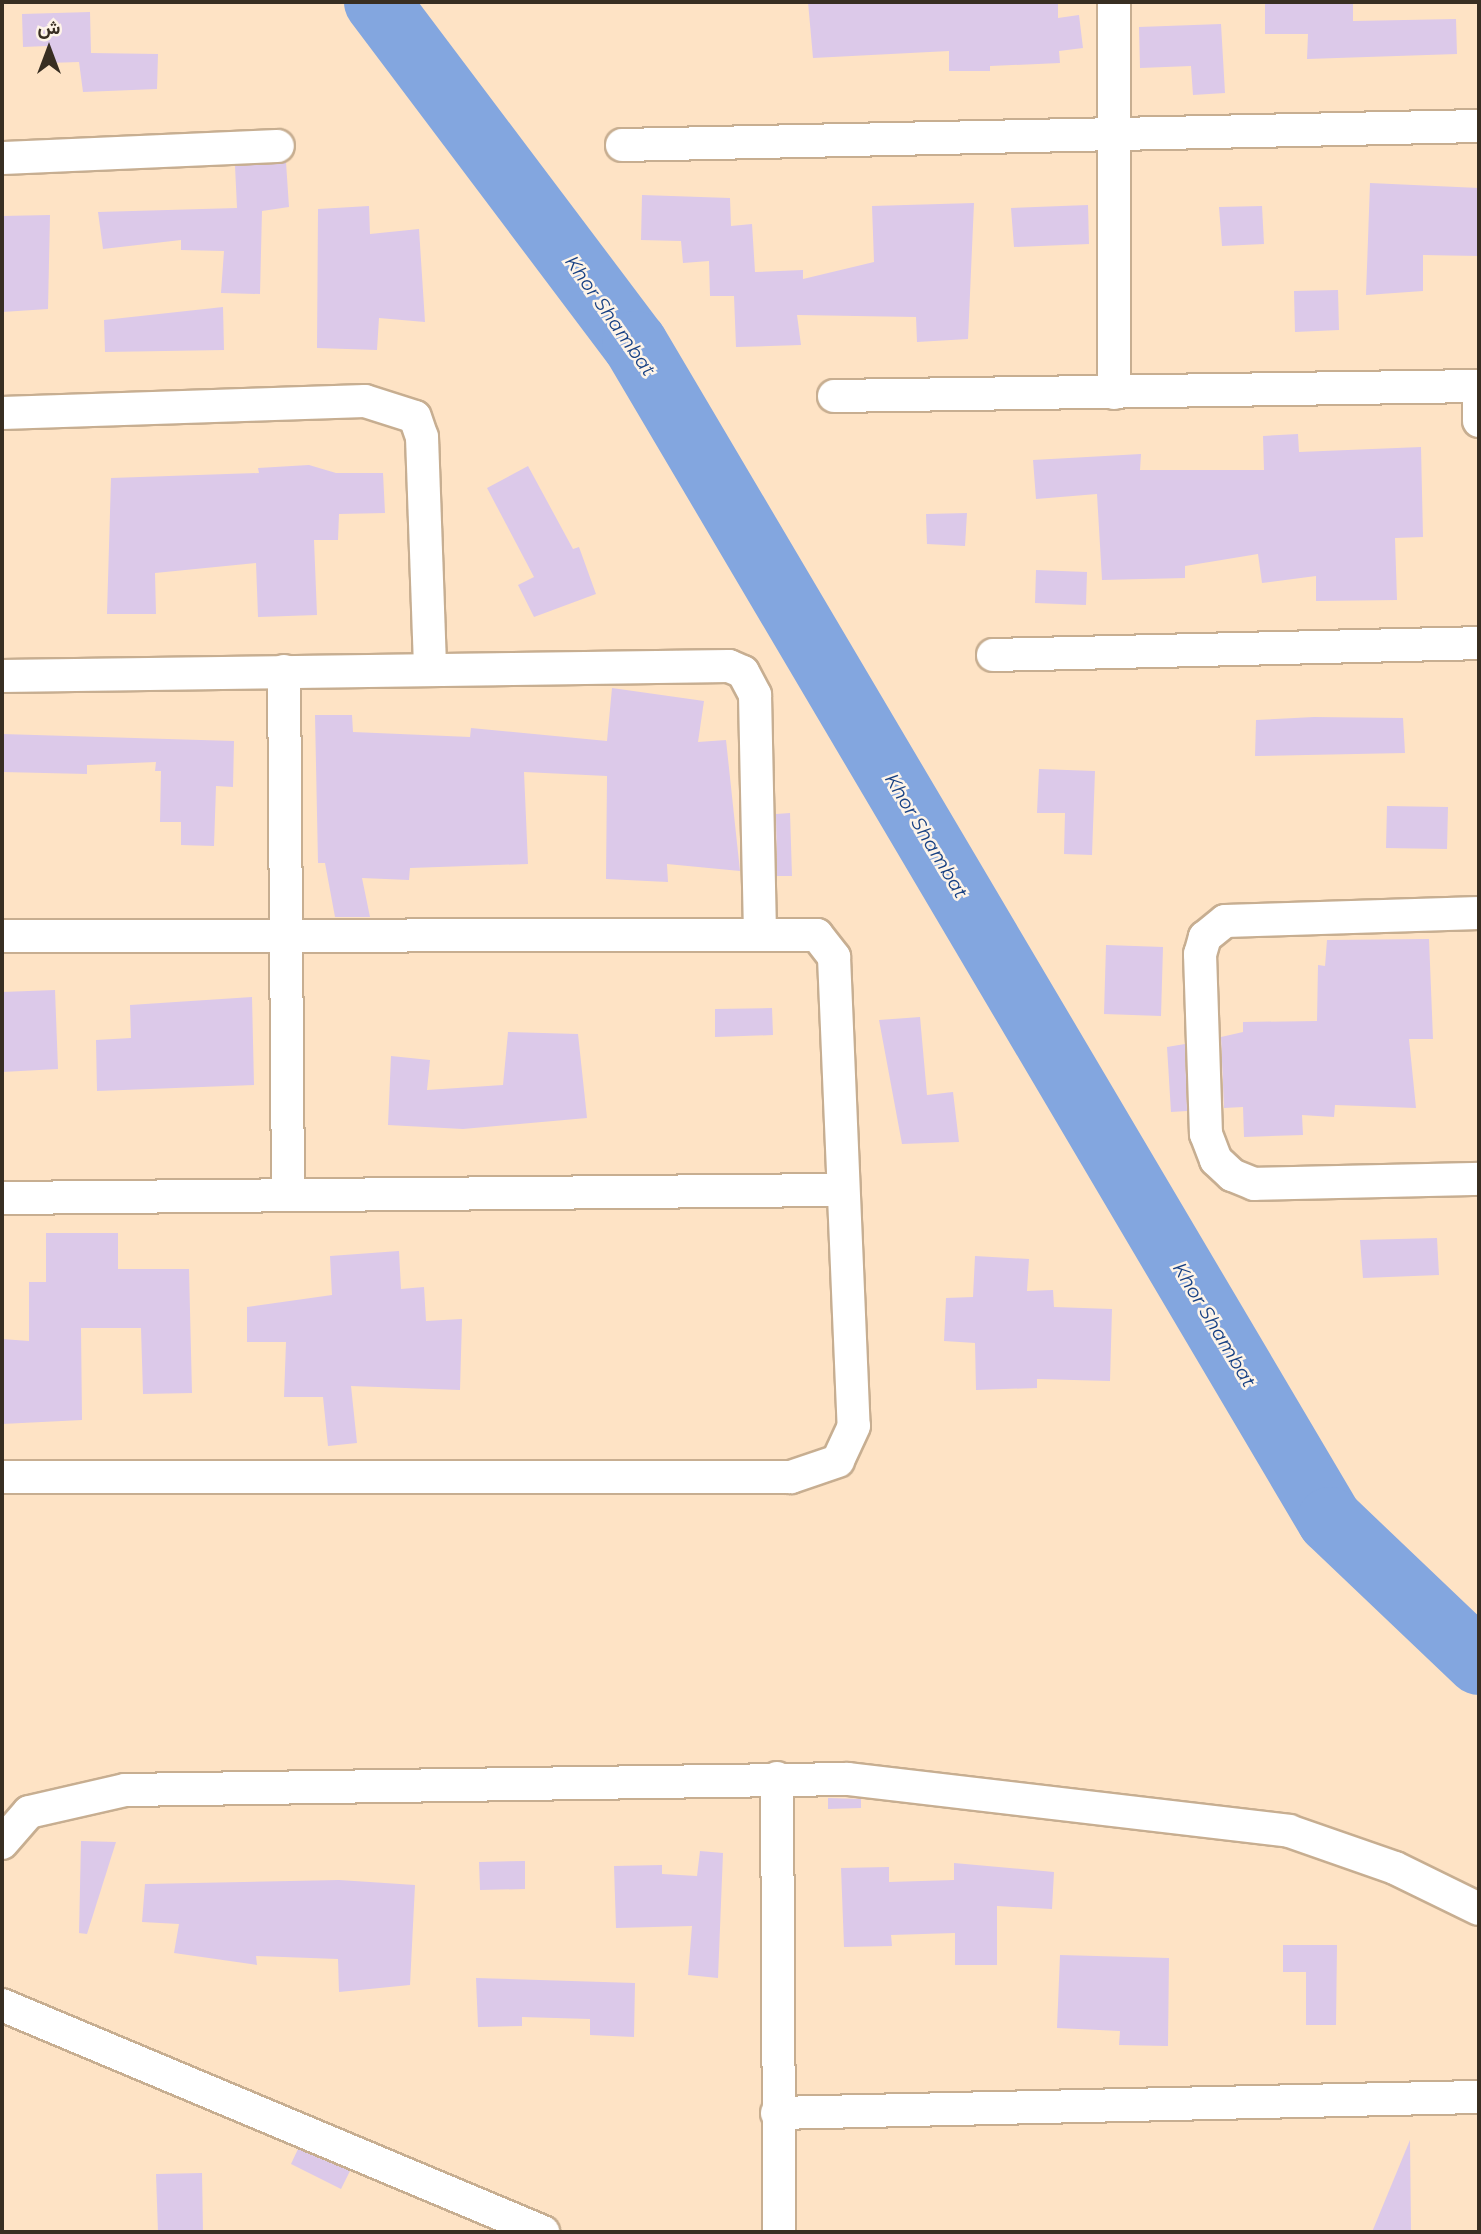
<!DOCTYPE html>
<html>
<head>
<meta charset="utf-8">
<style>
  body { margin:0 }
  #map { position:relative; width:1481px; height:2234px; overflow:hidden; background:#fee3c5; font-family:Montserrat,Vazirmatn,sans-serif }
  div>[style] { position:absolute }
  .river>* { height:66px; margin:-33px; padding:0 33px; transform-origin:33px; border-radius:33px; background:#83a6df }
  .building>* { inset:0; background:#dcc9e9 }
  .roads { filter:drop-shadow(2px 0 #c7ae91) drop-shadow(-2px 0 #c7ae91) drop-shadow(0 2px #c7ae91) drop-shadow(0 -2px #c7ae91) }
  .minor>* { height:32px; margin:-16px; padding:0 16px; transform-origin:16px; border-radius:16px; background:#fff }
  span { translate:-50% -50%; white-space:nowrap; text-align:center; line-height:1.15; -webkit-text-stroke:5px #fef4e8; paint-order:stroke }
  .water-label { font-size:19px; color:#174083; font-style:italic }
  .frame { position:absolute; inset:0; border:4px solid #382e22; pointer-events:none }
  .north { position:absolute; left:14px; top:14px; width:70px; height:70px; -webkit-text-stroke:5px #fef4e8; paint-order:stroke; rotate:0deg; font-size:19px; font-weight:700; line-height:28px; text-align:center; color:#382e22 }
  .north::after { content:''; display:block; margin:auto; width:24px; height:32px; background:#382e22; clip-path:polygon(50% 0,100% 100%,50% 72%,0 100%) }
</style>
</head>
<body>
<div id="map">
  <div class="river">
    <div style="left:377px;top:2px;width:428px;rotate:53deg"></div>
    <div style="left:635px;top:344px;width:1366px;rotate:59.42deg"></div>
    <div style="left:1330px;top:1520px;width:206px;rotate:43.6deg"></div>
  </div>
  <div class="building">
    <div style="clip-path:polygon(808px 2px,1058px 2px,1058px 18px,1079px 15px,1083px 48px,1059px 51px,1060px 63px,990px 66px,990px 71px,949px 71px,949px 51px,813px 58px)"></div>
    <div style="clip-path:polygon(1265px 2px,1353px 2px,1353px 21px,1456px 19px,1457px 54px,1307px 59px,1308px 34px,1265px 34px)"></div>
    <div style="clip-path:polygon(90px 12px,91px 53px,158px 54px,157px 89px,83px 92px,79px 62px,48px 63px,47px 46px,23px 47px,22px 14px)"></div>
    <div style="clip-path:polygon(1221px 24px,1225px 93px,1193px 95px,1191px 66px,1140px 68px,1139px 27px)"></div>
    <div style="clip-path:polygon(286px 162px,289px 207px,262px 211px,260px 294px,221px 293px,224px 251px,181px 250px,181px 240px,103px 249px,98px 212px,237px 208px,235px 166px)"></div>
    <div style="clip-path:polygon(1370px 183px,1479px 188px,1479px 256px,1423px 255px,1423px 291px,1366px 295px)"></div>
    <div style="clip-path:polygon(642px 195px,730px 198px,731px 226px,752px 224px,755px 272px,803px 270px,803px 279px,874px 262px,872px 206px,974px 203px,968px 339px,917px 342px,916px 317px,797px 315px,801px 345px,736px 347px,734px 296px,710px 296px,709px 261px,683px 263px,681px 241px,641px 240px)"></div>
    <div style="clip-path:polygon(1088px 205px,1089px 244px,1014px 247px,1011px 208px)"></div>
    <div style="clip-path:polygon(369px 206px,370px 234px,419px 229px,425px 322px,379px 318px,377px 350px,317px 348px,318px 209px)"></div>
    <div style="clip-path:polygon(1262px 206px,1264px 244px,1222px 246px,1219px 207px)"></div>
    <div style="clip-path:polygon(50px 215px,48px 309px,2px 312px,2px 216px)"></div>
    <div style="clip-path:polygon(1338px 290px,1339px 330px,1295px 332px,1294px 291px)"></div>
    <div style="clip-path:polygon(223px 307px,224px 350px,105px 352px,104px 320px)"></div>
    <div style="clip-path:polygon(1298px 434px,1299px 452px,1421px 447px,1423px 537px,1395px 538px,1397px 600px,1316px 601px,1316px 576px,1262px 583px,1258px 554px,1185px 566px,1185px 578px,1102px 580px,1097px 494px,1036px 499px,1033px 460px,1141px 454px,1140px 470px,1264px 470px,1263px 436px)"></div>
    <div style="clip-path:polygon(309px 465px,336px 473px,383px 473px,385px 513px,339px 514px,338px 540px,314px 540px,317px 615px,258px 617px,256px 563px,155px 573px,156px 614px,107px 614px,111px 478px,259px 473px,258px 468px)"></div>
    <div style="clip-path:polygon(528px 466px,573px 549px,579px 547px,596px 594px,534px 617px,518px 585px,534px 577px,487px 488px)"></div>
    <div style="clip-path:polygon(967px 513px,965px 546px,927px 544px,926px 514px)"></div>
    <div style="clip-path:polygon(1036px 570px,1087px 572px,1086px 605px,1035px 603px)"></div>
    <div style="clip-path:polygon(612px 688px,704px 701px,698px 742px,726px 740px,740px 871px,667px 864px,668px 882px,606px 879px,607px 776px,524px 772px,528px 864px,410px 868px,409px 880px,362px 878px,370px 917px,335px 917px,325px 863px,318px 863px,315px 715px,352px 715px,353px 732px,470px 737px,471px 728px,607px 741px)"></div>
    <div style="clip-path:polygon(1314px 717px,1403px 718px,1405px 753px,1255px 756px,1256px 720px)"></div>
    <div style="clip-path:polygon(2px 734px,234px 741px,233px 787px,216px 786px,214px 846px,181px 845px,181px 822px,160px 822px,161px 771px,155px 771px,156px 762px,87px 765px,87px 774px,2px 772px)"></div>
    <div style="clip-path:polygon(1039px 769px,1095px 771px,1092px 855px,1064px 854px,1065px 813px,1037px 813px)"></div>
    <div style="clip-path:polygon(1387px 806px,1448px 807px,1447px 849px,1386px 848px)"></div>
    <div style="clip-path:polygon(790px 813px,792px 876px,777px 876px,776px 814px)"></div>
    <div style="clip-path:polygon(1429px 939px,1433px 1039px,1409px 1039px,1416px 1108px,1335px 1105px,1334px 1117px,1302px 1115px,1303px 1135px,1244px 1137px,1243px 1107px,1224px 1108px,1221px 1037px,1243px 1032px,1243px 1022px,1317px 1021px,1318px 965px,1325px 966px,1327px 940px)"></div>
    <div style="clip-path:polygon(1106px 945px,1163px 947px,1161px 1016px,1104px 1014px)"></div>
    <div style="clip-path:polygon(55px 990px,58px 1069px,2px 1072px,2px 992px)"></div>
    <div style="clip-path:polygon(252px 997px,254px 1085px,97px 1091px,96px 1040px,131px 1038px,130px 1005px)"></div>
    <div style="clip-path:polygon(772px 1008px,773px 1035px,715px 1037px,715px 1009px)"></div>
    <div style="clip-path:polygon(920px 1017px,927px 1095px,953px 1092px,959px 1142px,902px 1144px,879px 1020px)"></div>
    <div style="clip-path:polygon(508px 1032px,578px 1034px,587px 1118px,463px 1129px,388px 1125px,391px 1056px,430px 1060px,427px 1090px,503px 1085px)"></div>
    <div style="clip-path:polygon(1185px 1044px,1187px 1111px,1171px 1112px,1167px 1047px)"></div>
    <div style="clip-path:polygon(46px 1233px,118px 1233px,118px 1269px,189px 1269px,192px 1393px,143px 1394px,141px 1328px,81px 1328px,82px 1420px,2px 1424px,2px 1339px,29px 1341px,29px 1282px,46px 1282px)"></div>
    <div style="clip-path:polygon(1437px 1238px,1439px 1275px,1363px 1278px,1360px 1240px)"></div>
    <div style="clip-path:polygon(399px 1251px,401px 1289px,424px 1287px,426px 1321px,462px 1319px,460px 1390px,351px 1386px,357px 1443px,328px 1446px,323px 1397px,284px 1397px,286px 1342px,247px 1342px,247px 1307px,332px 1295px,330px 1256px)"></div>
    <div style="clip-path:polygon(975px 1256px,1029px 1259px,1027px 1291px,1053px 1290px,1054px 1307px,1112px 1309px,1110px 1381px,1037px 1379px,1037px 1388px,976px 1390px,975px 1343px,944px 1341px,946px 1298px,973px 1297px)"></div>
    <div style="clip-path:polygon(828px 1798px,861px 1799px,861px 1808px,828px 1809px)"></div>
    <div style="clip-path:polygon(81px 1841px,116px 1842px,87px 1934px,79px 1933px)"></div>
    <div style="clip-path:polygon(700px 1851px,723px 1853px,718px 1978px,688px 1975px,692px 1926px,616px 1928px,614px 1866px,662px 1865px,662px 1874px,697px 1876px)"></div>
    <div style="clip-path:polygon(525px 1861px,525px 1889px,480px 1890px,479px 1862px)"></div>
    <div style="clip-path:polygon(954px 1863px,1054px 1872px,1052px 1909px,997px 1906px,997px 1965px,955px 1965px,955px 1933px,891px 1935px,892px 1946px,844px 1947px,841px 1868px,889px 1867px,889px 1882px,954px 1880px)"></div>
    <div style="clip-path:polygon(339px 1880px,415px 1885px,410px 1985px,339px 1992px,338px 1959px,256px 1956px,257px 1965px,174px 1953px,179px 1924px,142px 1922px,145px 1884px)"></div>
    <div style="clip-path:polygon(1283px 1945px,1337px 1945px,1336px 2025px,1306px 2025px,1306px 1972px,1283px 1972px)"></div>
    <div style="clip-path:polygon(1060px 1955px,1169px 1958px,1168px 2046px,1119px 2045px,1120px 2031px,1057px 2028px)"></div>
    <div style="clip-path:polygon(476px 1978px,635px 1983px,634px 2037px,590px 2035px,590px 2019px,522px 2017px,522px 2026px,478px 2027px)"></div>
    <div style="clip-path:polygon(1410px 2140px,1411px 2232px,1372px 2232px)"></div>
    <div style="clip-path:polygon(298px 2149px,350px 2171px,341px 2189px,291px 2164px)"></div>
    <div style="clip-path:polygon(202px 2173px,203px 2232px,158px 2232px,156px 2174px)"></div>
  </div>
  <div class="roads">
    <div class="minor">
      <div style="left:1114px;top:2px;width:391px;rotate:90deg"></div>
      <div style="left:622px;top:145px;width:857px;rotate:-1.27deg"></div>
      <div style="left:2px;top:158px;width:276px;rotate:-2.5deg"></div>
      <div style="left:1479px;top:386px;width:35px;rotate:90deg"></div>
      <div style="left:834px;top:396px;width:645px;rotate:-0.89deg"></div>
      <div style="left:2px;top:413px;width:363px;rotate:-1.9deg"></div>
      <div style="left:365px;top:401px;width:52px;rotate:17.7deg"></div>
      <div style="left:415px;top:417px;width:21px;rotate:71deg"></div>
      <div style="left:422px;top:437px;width:229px;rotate:88deg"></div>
      <div style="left:993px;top:655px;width:486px;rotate:-1.4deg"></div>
      <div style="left:284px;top:671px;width:524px;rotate:89.56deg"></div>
      <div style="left:2px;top:676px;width:727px;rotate:-0.79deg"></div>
      <div style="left:729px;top:666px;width:15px;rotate:23deg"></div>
      <div style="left:743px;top:672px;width:26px;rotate:62deg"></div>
      <div style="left:755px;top:695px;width:236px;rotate:88.8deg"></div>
      <div style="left:1479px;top:913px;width:254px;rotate:178.2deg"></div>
      <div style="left:1225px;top:921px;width:26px;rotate:141deg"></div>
      <div style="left:1205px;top:937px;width:18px;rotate:106deg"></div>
      <div style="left:1200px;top:954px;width:180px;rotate:88.1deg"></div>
      <div style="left:1206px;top:1134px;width:28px;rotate:69deg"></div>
      <div style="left:1216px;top:1160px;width:22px;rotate:43deg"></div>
      <div style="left:1232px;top:1175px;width:24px;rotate:22deg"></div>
      <div style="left:1254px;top:1184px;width:225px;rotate:-1.3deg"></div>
      <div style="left:2px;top:936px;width:815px;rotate:-0.07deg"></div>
      <div style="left:817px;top:935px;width:28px;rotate:52deg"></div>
      <div style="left:834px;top:957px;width:469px;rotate:87.6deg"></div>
      <div style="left:854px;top:1426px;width:38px;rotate:115deg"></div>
      <div style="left:838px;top:1461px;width:50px;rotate:161.2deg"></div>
      <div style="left:791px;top:1477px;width:789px;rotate:180deg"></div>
      <div style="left:2px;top:1198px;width:841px;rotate:-0.55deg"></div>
      <div style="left:777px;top:1778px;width:454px;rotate:89.7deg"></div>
      <div style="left:2px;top:1843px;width:41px;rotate:-48.9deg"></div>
      <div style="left:29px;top:1812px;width:98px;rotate:-12.9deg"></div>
      <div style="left:125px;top:1790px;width:723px;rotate:-0.87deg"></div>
      <div style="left:848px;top:1779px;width:444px;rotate:6.7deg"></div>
      <div style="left:1289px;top:1831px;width:112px;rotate:19.2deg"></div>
      <div style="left:1395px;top:1868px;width:93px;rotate:26deg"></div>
      <div style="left:2px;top:2005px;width:587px;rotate:22.76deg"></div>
      <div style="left:777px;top:2113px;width:702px;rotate:-1.31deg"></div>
    </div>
  </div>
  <div class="water-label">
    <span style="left:610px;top:316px;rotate:55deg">Khor Shambat</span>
    <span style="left:926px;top:836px;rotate:59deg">Khor Shambat</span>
    <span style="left:1214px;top:1325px;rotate:59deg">Khor Shambat</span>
  </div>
  <div class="frame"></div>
  <div class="north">ش</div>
</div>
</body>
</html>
